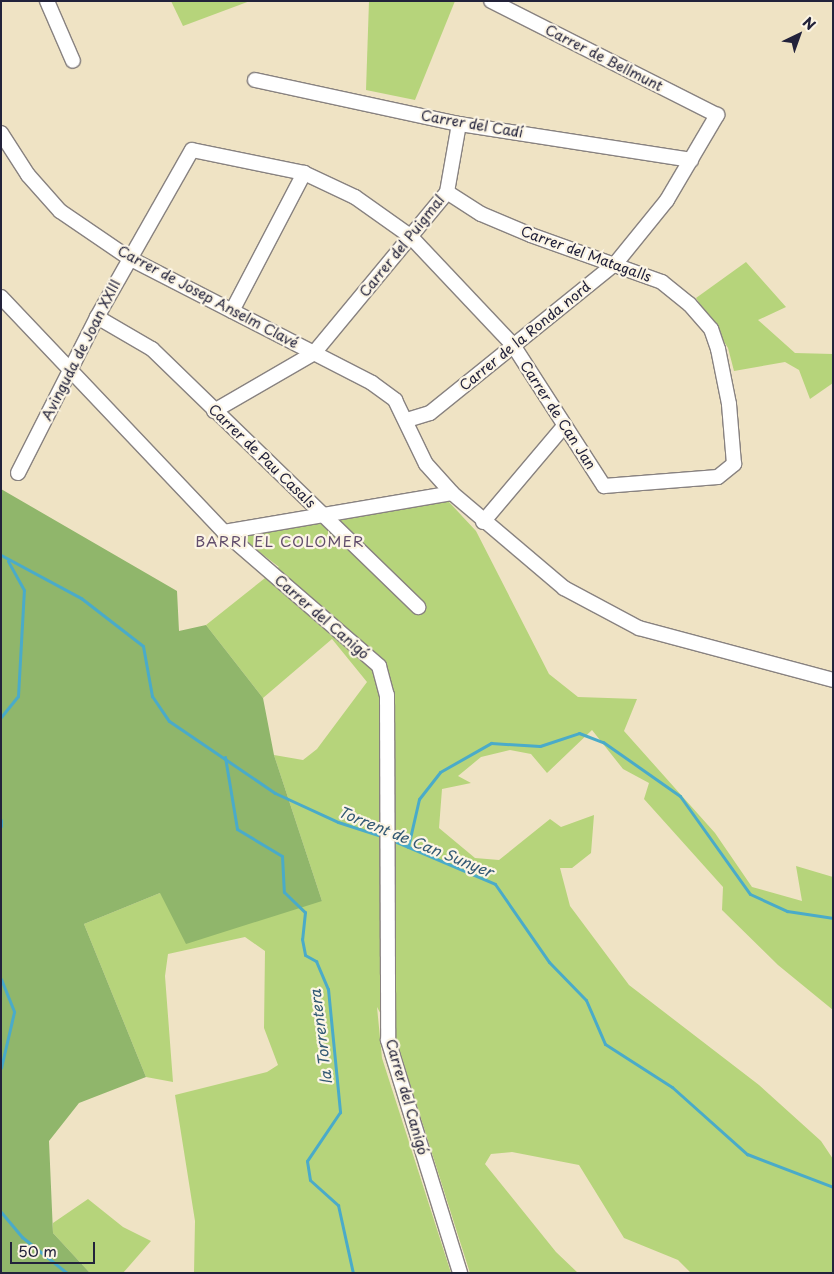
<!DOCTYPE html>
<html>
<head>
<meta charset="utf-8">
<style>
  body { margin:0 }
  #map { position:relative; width:834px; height:1274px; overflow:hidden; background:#efe3c4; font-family:"Playpen Sans",sans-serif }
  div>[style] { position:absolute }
  .green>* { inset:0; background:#b6d47b }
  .forest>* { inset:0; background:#90b66b }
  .stream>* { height:3px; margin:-1.5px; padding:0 1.5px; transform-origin:1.5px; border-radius:1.5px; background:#4aabc9 }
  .roads { filter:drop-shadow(1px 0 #888280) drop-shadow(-1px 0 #888280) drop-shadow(0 1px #888280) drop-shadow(0 -1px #888280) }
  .minor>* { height:14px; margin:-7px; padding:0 7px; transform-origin:7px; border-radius:7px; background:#fff }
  span { translate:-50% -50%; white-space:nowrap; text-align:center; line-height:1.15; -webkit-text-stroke:4.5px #fcf5e5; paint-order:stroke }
  .street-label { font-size:14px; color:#22223b }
  .neighbourhood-label { font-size:15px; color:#624e6d; letter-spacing:1px }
  .water-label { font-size:15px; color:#325974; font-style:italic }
  .frame { position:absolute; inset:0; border:2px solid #22223b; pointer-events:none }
  .north { position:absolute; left:774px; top:10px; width:50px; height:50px; -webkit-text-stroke:4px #fcf5e5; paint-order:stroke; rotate:42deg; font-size:14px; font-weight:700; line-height:20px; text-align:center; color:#22223b }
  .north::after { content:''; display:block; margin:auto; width:18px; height:22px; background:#22223b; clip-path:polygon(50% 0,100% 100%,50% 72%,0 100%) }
  .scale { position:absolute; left:10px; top:1242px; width:85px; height:22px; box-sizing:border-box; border:2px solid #22223b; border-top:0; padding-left:6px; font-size:15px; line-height:18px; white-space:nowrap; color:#22223b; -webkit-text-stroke:4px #fcf5e5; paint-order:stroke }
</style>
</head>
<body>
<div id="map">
  <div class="green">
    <div style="clip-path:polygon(171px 1px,250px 1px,183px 26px)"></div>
    <div style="clip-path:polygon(369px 1px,455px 1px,415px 100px,366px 90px)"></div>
    <div style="clip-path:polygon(746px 262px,786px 307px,758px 320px,795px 353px,833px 354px,833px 383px,810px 399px,799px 370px,785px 362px,734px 371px,728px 348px,696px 298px)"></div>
    <div style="clip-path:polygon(448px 501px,476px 531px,549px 674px,578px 697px,637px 699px,624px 731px,715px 833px,752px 887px,802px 901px,796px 866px,833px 877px,833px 1010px,778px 965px,722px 910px,723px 887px,644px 799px,649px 783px,623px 769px,592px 730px,547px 773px,531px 754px,510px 750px,481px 757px,458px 776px,471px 783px,442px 789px,439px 828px,475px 858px,499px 860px,550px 819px,561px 827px,594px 815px,591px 853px,572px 868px,560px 868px,570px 906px,629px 985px,759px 1085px,821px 1141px,833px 1159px,833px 1273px,691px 1273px,678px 1260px,624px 1238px,579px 1165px,512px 1152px,491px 1154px,485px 1164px,556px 1252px,578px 1273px,470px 1273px,398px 1046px,377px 1007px,382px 1058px,451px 1273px,194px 1273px,195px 1221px,175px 1095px,267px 1072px,278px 1065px,264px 1028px,265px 951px,245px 937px,168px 954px,165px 976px,173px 1082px,146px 1077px,84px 924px,160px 893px,322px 901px,274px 755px,303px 760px,317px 749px,367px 682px,332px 639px,263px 698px,206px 625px,279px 567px,240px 537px)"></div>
    <div style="clip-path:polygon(88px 1199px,123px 1227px,151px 1241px,123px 1273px,90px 1273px,53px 1233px,53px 1223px)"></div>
  </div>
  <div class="forest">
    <div style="clip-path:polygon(1px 489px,177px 591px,179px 631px,206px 625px,263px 698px,274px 755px,322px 901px,186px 944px,160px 893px,84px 924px,146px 1077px,79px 1103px,49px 1141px,53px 1233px,90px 1273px,1px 1273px)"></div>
  </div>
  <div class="stream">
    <div style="left:1px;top:555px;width:91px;rotate:28.3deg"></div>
    <div style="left:81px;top:598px;width:78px;rotate:37.7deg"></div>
    <div style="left:143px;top:646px;width:51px;rotate:79.8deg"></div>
    <div style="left:152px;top:696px;width:30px;rotate:56deg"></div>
    <div style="left:169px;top:721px;width:128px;rotate:34.2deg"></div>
    <div style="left:275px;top:793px;width:69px;rotate:24.7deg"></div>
    <div style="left:338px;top:822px;width:48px;rotate:18.1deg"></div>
    <div style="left:1px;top:717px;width:27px;rotate:-51deg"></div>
    <div style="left:18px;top:696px;width:106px;rotate:-86.8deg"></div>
    <div style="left:24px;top:590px;width:33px;rotate:-119deg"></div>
    <div style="left:225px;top:757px;width:73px;rotate:80.5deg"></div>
    <div style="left:237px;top:829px;width:52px;rotate:31deg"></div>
    <div style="left:282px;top:856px;width:36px;rotate:87deg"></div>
    <div style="left:284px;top:892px;width:29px;rotate:44deg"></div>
    <div style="left:305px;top:912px;width:27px;rotate:96deg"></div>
    <div style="left:302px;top:939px;width:16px;rotate:79deg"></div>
    <div style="left:305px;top:955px;width:13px;rotate:29deg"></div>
    <div style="left:316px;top:961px;width:30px;rotate:67deg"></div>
    <div style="left:328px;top:989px;width:124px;rotate:84.4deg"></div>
    <div style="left:340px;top:1112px;width:59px;rotate:124deg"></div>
    <div style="left:307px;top:1161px;width:19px;rotate:81deg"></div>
    <div style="left:310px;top:1180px;width:38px;rotate:42deg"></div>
    <div style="left:338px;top:1205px;width:70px;rotate:77.6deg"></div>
    <div style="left:1px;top:820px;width:6px;rotate:90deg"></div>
    <div style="left:392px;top:840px;width:112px;rotate:23.1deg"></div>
    <div style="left:495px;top:884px;width:95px;rotate:55.3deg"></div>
    <div style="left:549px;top:962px;width:53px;rotate:45.8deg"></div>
    <div style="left:586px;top:1000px;width:48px;rotate:66.6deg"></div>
    <div style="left:605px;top:1044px;width:80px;rotate:32.7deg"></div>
    <div style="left:672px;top:1087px;width:101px;rotate:41.8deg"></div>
    <div style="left:747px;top:1154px;width:92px;rotate:21deg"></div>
    <div style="left:408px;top:847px;width:49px;rotate:-77.1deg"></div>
    <div style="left:419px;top:799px;width:34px;rotate:-52deg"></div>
    <div style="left:440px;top:772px;width:59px;rotate:-29.6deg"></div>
    <div style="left:491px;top:743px;width:49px;rotate:3.5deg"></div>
    <div style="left:540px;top:746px;width:41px;rotate:-18.4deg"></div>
    <div style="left:579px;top:733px;width:26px;rotate:21deg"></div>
    <div style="left:603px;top:742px;width:94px;rotate:35deg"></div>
    <div style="left:680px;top:796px;width:120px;rotate:54.5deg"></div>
    <div style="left:750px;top:894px;width:41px;rotate:24.7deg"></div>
    <div style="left:787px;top:911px;width:47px;rotate:8.7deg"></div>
    <div style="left:1px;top:979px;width:35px;rotate:68deg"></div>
    <div style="left:14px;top:1012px;width:57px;rotate:103.1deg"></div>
    <div style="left:1px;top:1212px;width:33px;rotate:50deg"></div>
    <div style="left:22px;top:1237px;width:58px;rotate:38.7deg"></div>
  </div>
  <div class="roads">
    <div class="minor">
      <div style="left:47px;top:1px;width:65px;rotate:66.6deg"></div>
      <div style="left:255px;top:80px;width:209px;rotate:12.2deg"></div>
      <div style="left:459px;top:124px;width:235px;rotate:8.8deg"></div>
      <div style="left:1px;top:133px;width:50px;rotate:57.3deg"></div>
      <div style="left:28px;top:175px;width:48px;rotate:48.4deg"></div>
      <div style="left:60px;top:211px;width:83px;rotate:34.3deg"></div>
      <div style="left:129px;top:258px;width:273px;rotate:27.2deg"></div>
      <div style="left:372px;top:383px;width:29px;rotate:36deg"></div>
      <div style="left:395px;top:400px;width:71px;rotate:64.2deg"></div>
      <div style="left:426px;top:464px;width:39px;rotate:48deg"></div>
      <div style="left:452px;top:493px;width:147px;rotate:40.3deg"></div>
      <div style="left:564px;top:588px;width:85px;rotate:28.1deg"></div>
      <div style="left:639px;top:628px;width:201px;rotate:15deg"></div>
      <div style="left:1px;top:297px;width:324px;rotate:46.5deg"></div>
      <div style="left:224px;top:532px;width:205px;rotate:40.8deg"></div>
      <div style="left:379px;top:666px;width:30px;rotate:75deg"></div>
      <div style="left:387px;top:695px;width:345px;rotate:89.8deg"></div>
      <div style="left:388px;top:1040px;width:244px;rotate:72.8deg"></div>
      <div style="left:232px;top:311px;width:156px;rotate:-62.4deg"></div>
      <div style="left:97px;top:317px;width:64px;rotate:30.2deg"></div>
      <div style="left:152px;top:349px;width:371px;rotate:44.1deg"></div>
      <div style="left:214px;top:411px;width:116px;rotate:-30.1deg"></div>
      <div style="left:314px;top:353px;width:209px;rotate:-50.4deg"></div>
      <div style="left:447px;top:192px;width:69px;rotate:-80deg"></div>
      <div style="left:407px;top:420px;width:24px;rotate:-17deg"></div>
      <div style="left:430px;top:413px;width:239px;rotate:-38.9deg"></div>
      <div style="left:616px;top:263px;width:81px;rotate:-51deg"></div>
      <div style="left:667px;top:200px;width:99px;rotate:-59.5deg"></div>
      <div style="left:717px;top:115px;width:253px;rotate:-153.2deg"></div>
      <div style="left:18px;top:473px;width:175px;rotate:-63.1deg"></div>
      <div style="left:97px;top:317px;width:192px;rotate:-60.4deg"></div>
      <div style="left:192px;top:150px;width:114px;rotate:11.6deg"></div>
      <div style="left:304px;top:173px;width:56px;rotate:25.2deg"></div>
      <div style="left:355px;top:197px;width:67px;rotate:35.3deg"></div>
      <div style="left:410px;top:236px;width:150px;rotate:46.6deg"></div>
      <div style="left:513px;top:345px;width:168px;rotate:57.2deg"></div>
      <div style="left:604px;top:486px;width:114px;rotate:-4.5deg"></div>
      <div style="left:718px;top:477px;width:21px;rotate:-39deg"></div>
      <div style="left:734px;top:464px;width:60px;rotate:-94.8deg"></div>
      <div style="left:729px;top:404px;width:56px;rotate:-101.3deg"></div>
      <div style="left:718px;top:349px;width:21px;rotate:-109deg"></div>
      <div style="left:711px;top:329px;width:33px;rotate:-131deg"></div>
      <div style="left:689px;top:304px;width:35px;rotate:-141deg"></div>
      <div style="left:662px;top:282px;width:139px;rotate:-160.3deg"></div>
      <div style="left:531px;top:235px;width:54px;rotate:-157.2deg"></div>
      <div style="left:481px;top:214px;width:40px;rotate:-147.1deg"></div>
      <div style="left:483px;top:522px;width:126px;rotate:-49.8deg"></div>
      <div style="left:224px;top:532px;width:231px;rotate:-9.7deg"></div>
    </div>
  </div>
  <div class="street-label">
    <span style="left:604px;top:58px;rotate:27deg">Carrer de Bellmunt</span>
    <span style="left:472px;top:124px;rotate:10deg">Carrer del Cadí</span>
    <span style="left:402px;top:246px;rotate:-51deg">Carrer del Puigmal</span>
    <span style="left:586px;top:254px;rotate:20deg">Carrer del Matagalls</span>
    <span style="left:208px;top:297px;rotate:28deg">Carrer de Josep Anselm Clavé</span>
    <span style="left:525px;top:336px;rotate:-39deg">Carrer de la Ronda nord</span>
    <span style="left:81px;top:350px;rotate:-63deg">Avinguda de Joan XXIII</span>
    <span style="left:558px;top:415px;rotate:57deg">Carrer de Can Jan</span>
    <span style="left:262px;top:456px;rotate:44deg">Carrer de Pau Casals</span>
    <span style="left:322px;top:617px;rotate:41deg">Carrer del Canigó</span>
    <span style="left:407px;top:1097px;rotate:74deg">Carrer del Canigó</span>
  </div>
  <div class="neighbourhood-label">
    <span style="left:280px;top:541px">BARRI EL COLOMER</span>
  </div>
  <div class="water-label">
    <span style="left:416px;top:841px;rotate:22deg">Torrent de Can Sunyer</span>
    <span style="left:320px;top:1037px;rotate:-97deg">la Torrentera</span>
  </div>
  <div class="frame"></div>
  <div class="north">N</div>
  <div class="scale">50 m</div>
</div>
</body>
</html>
